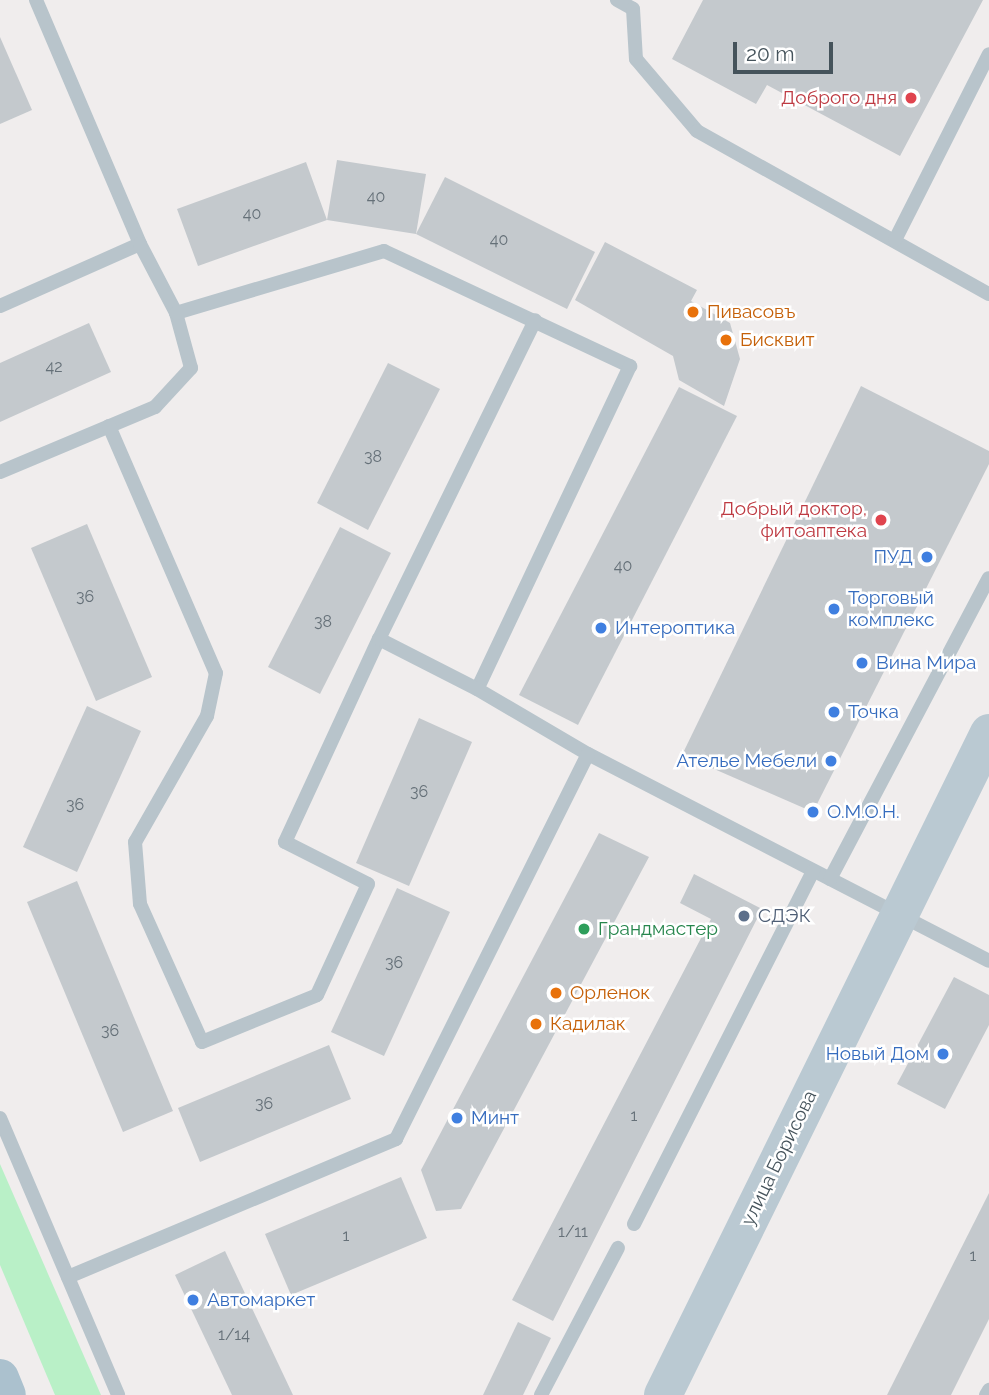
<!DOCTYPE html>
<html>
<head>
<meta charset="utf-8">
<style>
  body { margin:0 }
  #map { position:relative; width:989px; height:1395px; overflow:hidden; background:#f0eded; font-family:Raleway,sans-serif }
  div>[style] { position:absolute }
  .green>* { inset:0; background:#b9f0c7 }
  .building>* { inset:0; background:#c4c9cd }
  .service>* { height:14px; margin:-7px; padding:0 7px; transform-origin:7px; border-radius:7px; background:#b8c4cb }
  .secondary>* { height:38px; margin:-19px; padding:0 19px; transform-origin:19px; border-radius:19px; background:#bac9d2 }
  .primary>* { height:38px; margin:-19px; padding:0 19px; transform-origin:19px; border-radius:19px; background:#abc1ce }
  .dots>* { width:19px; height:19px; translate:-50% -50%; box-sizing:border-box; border:4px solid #fff; border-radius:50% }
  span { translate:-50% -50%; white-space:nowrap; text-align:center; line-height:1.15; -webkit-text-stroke:5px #fff; paint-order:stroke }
  .number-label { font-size:16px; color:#657078 }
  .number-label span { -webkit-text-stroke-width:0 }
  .health-label { font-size:19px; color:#be3a42 }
  .right { translate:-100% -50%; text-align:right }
  .food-label { font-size:19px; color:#c56008 }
  .left { translate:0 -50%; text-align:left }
  .shop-label { font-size:19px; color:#366cbe }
  .service-label { font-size:19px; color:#4e5e75 }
  .leisure-label { font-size:19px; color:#27864d }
  .street-label { font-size:19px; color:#45535b }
  .scale { position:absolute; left:733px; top:42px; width:100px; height:32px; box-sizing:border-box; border:4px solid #45535b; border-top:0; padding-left:9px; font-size:21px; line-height:24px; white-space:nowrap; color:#45535b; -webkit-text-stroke:5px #fff; paint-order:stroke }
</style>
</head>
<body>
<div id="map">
  <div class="green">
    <div style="clip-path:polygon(0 1164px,101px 1395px,55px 1395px,0 1265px)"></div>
  </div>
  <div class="building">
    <div style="clip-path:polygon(703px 0,983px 0,900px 156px,767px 85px,756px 104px,672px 59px)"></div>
    <div style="clip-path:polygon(0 37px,32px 110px,0 124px)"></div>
    <div style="clip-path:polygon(337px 160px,426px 174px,416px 234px,327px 220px,198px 266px,177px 209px,306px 162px,327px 220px)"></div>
    <div style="clip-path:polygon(445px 177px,595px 252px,567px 309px,416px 234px)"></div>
    <div style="clip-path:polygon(605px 242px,697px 290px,691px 301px,730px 323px,740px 359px,724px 406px,679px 380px,673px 356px,575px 300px)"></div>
    <div style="clip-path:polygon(89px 323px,111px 372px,0 422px,0 363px)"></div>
    <div style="clip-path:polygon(388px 363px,440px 389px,368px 530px,317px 503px)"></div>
    <div style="clip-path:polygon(861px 386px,989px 451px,989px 464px,813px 812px,682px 755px)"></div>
    <div style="clip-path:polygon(679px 387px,737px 416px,578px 725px,519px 695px)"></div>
    <div style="clip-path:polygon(87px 524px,152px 677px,96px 701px,31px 548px)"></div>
    <div style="clip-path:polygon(340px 527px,391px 553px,320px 694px,268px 667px)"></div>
    <div style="clip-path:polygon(87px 706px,141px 731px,77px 872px,23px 847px)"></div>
    <div style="clip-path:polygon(419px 718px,472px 742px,409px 886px,356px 863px)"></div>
    <div style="clip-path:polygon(599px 833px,649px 857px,461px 1209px,436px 1211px,421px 1170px)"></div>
    <div style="clip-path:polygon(694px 874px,762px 909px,553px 1321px,512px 1300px,711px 919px,680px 903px)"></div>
    <div style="clip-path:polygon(77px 881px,173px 1111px,123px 1132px,27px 902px)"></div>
    <div style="clip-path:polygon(397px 888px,450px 912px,384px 1056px,331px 1032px)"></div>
    <div style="clip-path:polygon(954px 977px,989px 995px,989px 1025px,945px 1109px,897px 1084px)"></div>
    <div style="clip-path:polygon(329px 1045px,351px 1099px,200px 1162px,178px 1108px)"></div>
    <div style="clip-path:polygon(401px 1177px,427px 1238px,291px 1295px,265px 1234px)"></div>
    <div style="clip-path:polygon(989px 1193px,989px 1319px,951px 1395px,887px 1395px)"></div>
    <div style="clip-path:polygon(225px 1251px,293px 1395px,232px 1395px,175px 1275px)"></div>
    <div style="clip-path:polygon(518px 1322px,551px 1338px,523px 1395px,483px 1395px)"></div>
  </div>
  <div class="service">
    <div style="left:36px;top:0;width:265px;rotate:66.9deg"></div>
    <div style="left:617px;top:0;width:18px;rotate:29deg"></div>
    <div style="left:633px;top:9px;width:50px;rotate:86.6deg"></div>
    <div style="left:636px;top:59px;width:94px;rotate:49.7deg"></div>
    <div style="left:697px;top:131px;width:334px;rotate:29.2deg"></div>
    <div style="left:895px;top:240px;width:208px;rotate:-63.2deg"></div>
    <div style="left:0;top:306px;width:153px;rotate:-23.9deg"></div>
    <div style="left:140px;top:244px;width:78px;rotate:62.4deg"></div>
    <div style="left:176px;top:313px;width:57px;rotate:74.7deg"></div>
    <div style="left:191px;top:368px;width:53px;rotate:132.7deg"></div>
    <div style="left:155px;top:407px;width:168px;rotate:157.2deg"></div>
    <div style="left:176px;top:313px;width:217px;rotate:-16.6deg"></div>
    <div style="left:384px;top:251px;width:272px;rotate:25.1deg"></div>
    <div style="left:630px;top:366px;width:357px;rotate:115.3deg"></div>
    <div style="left:477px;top:689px;width:129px;rotate:30.4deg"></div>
    <div style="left:588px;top:754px;width:451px;rotate:27.3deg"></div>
    <div style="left:109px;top:426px;width:269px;rotate:66.6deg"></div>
    <div style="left:216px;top:673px;width:44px;rotate:101.8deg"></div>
    <div style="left:207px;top:716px;width:145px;rotate:119.7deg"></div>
    <div style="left:135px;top:842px;width:62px;rotate:85.4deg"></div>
    <div style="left:140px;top:904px;width:151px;rotate:65.8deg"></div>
    <div style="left:202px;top:1042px;width:124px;rotate:-22.2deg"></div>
    <div style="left:317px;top:995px;width:122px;rotate:-65.3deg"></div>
    <div style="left:368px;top:884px;width:93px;rotate:-153.2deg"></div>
    <div style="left:285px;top:842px;width:224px;rotate:-65.2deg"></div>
    <div style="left:379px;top:639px;width:110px;rotate:27deg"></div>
    <div style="left:379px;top:639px;width:355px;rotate:-63.9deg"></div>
    <div style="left:830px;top:879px;width:340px;rotate:-62.2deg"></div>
    <div style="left:0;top:1118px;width:301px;rotate:66.9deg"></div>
    <div style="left:634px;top:1224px;width:396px;rotate:-63.1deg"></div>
    <div style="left:68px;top:1277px;width:356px;rotate:-22.8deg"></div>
    <div style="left:396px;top:1139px;width:430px;rotate:-63.5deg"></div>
    <div style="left:541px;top:1395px;width:166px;rotate:-62.4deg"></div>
    <div style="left:986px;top:1395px;width:6px;rotate:-59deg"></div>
  </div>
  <div class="secondary">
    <div style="left:663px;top:1395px;width:738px;rotate:-63.78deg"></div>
  </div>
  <div class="primary">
    <div style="left:0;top:1378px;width:18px;rotate:68deg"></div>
  </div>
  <div class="dots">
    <div style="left:911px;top:98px;background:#e0444e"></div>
    <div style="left:693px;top:312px;background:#e8710a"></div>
    <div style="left:726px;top:340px;background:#e8710a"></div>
    <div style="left:881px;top:520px;background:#e0444e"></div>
    <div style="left:927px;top:557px;background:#3f7fe0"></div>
    <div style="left:834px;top:609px;background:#3f7fe0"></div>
    <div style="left:601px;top:628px;background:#3f7fe0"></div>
    <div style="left:862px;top:663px;background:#3f7fe0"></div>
    <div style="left:834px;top:712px;background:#3f7fe0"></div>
    <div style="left:831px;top:761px;background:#3f7fe0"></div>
    <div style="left:813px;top:812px;background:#3f7fe0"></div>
    <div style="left:744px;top:916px;background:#5c6f8a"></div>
    <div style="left:584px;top:929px;background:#2e9e5b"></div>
    <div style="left:556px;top:993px;background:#e8710a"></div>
    <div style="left:536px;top:1024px;background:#e8710a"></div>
    <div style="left:943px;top:1054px;background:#3f7fe0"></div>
    <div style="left:457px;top:1118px;background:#3f7fe0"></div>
    <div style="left:193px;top:1300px;background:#3f7fe0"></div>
  </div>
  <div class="number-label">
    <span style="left:376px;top:197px">40</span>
    <span style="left:252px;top:214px">40</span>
    <span style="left:499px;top:240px">40</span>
    <span style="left:54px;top:367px">42</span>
    <span style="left:373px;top:457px">38</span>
    <span style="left:623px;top:566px">40</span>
    <span style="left:85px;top:597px">36</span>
    <span style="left:323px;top:622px">38</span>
    <span style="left:419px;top:792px">36</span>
    <span style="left:75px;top:805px">36</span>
    <span style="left:394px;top:963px">36</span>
    <span style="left:110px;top:1031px">36</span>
    <span style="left:264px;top:1104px">36</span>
    <span style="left:634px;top:1116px">1</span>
    <span style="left:573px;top:1232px">1/11</span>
    <span style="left:346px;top:1236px">1</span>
    <span style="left:973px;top:1256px">1</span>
    <span style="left:234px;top:1335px">1/14</span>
  </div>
  <div class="health-label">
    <span class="right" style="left:897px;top:98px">Доброго дня</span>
    <span class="right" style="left:867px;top:520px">Добрый доктор,<br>фитоаптека</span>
  </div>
  <div class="food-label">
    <span class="left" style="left:707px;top:312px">Пивасовъ</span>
    <span class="left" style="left:740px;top:340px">Бисквит</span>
    <span class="left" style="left:570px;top:993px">Орленок</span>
    <span class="left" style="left:550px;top:1024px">Кадилак</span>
  </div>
  <div class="shop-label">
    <span class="right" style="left:913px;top:557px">ПУД</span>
    <span class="left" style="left:848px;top:609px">Торговый<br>комплекс</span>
    <span class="left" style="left:615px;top:628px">Интероптика</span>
    <span class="left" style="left:876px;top:663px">Вина Мира</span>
    <span class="left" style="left:848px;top:712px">Точка</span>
    <span class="right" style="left:817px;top:761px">Ателье Мебели</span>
    <span class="left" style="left:827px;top:812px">О.М.О.Н.</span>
    <span class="right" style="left:929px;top:1054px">Новый Дом</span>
    <span class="left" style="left:471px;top:1118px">Минт</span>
    <span class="left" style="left:207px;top:1300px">Автомаркет</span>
  </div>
  <div class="service-label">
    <span class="left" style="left:758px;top:916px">СДЭК</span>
  </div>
  <div class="leisure-label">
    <span class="left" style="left:598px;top:929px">Грандмастер</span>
  </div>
  <div class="street-label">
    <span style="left:779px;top:1158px;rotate:-64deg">улица Борисова</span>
  </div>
  <div class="scale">20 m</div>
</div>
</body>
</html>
